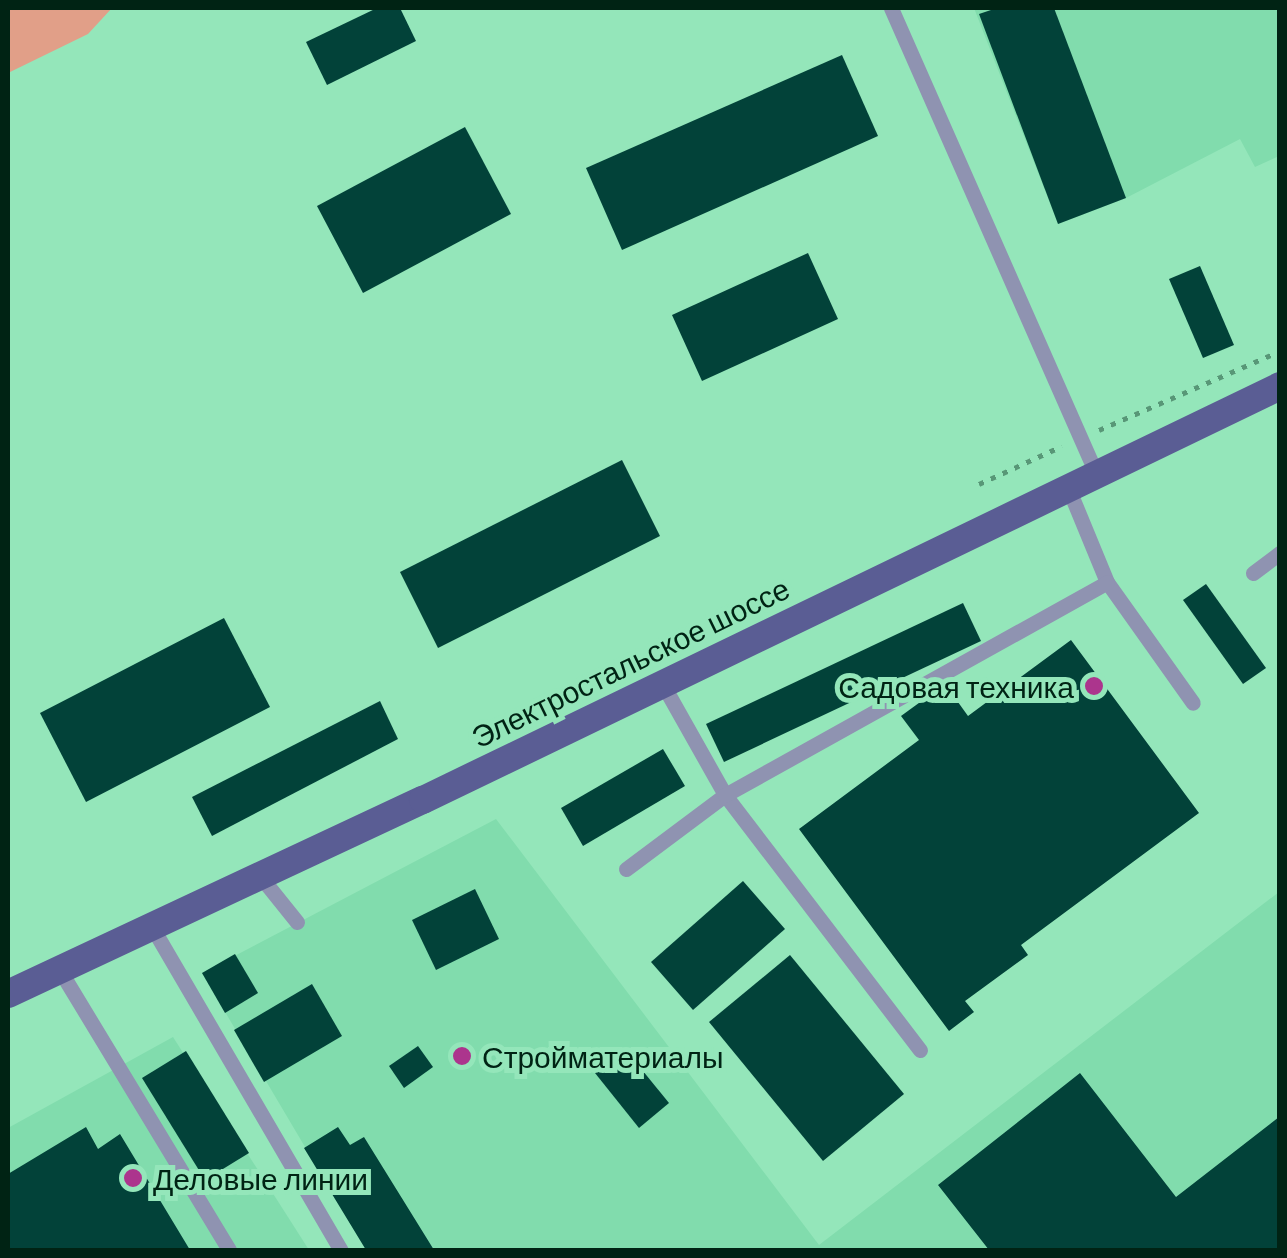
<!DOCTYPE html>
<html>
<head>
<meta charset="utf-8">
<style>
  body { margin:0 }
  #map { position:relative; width:1287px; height:1258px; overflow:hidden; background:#94e6ba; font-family:Barlow,sans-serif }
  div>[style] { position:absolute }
  .built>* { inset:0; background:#81dcad }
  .green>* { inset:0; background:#e19f88 }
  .building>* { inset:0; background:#024239 }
  .path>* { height:5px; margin-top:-2.5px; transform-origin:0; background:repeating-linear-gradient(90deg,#589777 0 5px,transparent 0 13px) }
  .service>* { height:15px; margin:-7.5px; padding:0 7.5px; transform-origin:7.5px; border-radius:7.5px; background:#8f93b1 }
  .primary>* { height:28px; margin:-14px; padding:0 14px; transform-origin:14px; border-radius:14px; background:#5a5d94 }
  .dots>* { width:28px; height:28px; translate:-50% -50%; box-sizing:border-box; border:5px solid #94e6ba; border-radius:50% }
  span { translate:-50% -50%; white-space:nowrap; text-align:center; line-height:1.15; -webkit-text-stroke:10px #94e6ba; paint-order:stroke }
  .street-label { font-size:30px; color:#002314 }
  .poi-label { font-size:30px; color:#002314 }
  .right { translate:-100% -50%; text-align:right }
  .left { translate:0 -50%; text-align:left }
  .frame { position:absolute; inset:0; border:10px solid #002314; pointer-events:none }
</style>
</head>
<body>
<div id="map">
  <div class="built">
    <div style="clip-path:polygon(974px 8px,1279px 8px,1279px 156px,1255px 167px,1240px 139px,1126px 198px,1058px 224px)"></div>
    <div style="clip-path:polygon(496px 819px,819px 1245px,1279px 892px,1279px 1250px,366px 1250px,202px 973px)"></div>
    <div style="clip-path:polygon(173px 1037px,309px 1250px,8px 1250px,8px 1128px)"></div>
  </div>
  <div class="green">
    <div style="clip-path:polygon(8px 8px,112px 8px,88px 34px,8px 73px)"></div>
  </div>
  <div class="building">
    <div style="clip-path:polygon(377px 8px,400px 8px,416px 41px,327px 85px,306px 42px)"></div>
    <div style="clip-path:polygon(997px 8px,1054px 8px,1126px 198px,1058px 224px,979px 14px)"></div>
    <div style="clip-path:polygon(842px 55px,878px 136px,622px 250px,586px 168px)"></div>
    <div style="clip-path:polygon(465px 127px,511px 214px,363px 293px,317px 206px)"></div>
    <div style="clip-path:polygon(808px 253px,838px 319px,702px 381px,672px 315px)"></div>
    <div style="clip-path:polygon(1200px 266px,1234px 345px,1203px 358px,1169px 279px)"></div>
    <div style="clip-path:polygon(622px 460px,660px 536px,438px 648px,400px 572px)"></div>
    <div style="clip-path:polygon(1206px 584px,1266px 668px,1243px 684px,1183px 600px)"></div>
    <div style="clip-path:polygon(963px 603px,981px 641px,724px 762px,706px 724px)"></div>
    <div style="clip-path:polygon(224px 618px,270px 707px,86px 802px,40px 713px)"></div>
    <div style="clip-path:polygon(1071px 640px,1199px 813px,1021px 945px,1028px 955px,965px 1001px,974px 1012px,949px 1031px,799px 829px,919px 740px,901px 716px,945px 684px,968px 716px)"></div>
    <div style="clip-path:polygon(380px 701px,398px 739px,212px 836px,192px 797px)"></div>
    <div style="clip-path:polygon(663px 749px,685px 786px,583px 846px,561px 808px)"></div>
    <div style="clip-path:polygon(743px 881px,785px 929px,693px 1010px,651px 962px)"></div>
    <div style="clip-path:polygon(475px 889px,499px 939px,436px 970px,412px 920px)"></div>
    <div style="clip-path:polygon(235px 954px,258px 993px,225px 1013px,202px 973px)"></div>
    <div style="clip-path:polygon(790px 955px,904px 1094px,823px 1161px,709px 1022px)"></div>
    <div style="clip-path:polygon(312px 984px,342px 1036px,264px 1082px,234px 1030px)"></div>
    <div style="clip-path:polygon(418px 1046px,433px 1067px,404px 1088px,389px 1066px)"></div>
    <div style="clip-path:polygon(625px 1049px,669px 1103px,639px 1128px,595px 1073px)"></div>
    <div style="clip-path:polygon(186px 1051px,249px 1153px,205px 1180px,142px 1078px)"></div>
    <div style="clip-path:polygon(1080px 1073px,1176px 1197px,1279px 1117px,1279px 1250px,989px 1250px,938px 1185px)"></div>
    <div style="clip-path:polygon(86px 1127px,98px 1149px,120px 1134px,190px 1250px,8px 1250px,8px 1174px)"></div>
    <div style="clip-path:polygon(338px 1127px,350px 1145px,364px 1137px,434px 1250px,366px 1250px,304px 1148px)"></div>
  </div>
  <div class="path">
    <div style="left:1099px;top:430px;width:197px;rotate:-23.6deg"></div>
    <div style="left:979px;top:484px;width:91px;rotate:-24.6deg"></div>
  </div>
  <div class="service">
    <div style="left:891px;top:8px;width:506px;rotate:66.22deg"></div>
    <div style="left:1067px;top:485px;width:105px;rotate:67.6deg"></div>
    <div style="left:1107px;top:582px;width:148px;rotate:54.6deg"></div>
    <div style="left:1253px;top:573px;width:34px;rotate:-37deg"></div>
    <div style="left:662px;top:683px;width:129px;rotate:60.6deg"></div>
    <div style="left:725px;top:795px;width:321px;rotate:52.6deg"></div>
    <div style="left:626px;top:869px;width:124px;rotate:-36.8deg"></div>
    <div style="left:725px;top:795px;width:437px;rotate:-29.1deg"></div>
    <div style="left:260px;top:876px;width:59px;rotate:51.2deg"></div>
    <div style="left:152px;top:927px;width:374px;rotate:59.7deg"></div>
    <div style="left:59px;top:969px;width:328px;rotate:58.8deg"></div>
  </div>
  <div class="primary">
    <div style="left:8px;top:994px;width:458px;rotate:-25.1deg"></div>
    <div style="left:423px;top:800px;width:952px;rotate:-25.78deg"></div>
  </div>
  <div class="dots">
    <div style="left:1094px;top:686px;background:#ac358d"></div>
    <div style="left:462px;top:1056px;background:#ac358d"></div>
    <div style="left:133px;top:1178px;background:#ac358d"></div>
  </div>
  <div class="street-label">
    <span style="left:630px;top:662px;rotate:-26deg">Электростальское шоссе</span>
  </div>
  <div class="poi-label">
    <span class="right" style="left:1074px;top:686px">Садовая техника</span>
    <span class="left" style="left:482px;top:1056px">Стройматериалы</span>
    <span class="left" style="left:153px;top:1178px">Деловые линии</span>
  </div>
  <div class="frame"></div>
</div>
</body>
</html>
